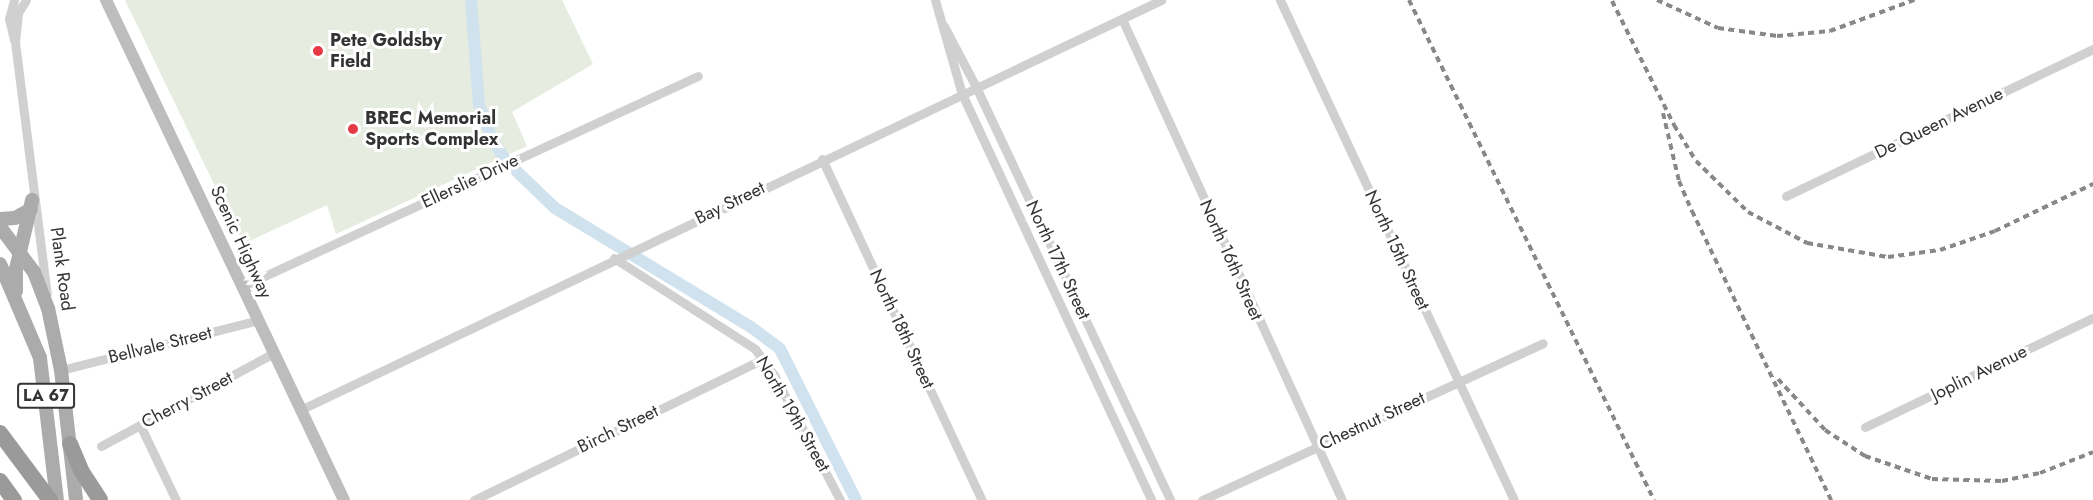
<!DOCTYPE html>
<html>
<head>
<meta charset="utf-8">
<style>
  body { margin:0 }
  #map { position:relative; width:2093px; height:500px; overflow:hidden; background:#fff; font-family:Jost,sans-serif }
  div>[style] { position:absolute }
  .green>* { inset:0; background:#e6ecdf }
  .canal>* { height:12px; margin:-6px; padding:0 6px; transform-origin:6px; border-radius:6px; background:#cfe2ee }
  .street>* { height:9px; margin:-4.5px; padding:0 4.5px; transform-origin:4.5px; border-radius:4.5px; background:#d0d0d0 }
  .secondary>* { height:12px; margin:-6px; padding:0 6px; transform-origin:6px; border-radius:6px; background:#bdbdbd }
  .primary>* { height:14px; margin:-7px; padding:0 7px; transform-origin:7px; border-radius:7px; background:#ababab }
  .highway>* { height:16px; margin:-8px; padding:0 8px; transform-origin:8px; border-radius:8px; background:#9a9a9a }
  .rail>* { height:4px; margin-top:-2px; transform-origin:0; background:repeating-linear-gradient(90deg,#888 0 6px,transparent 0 10.5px) }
  .dots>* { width:16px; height:16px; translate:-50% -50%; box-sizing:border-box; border:3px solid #fff; border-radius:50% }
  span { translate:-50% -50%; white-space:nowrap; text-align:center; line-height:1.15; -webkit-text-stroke:6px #fff; paint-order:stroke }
  .shield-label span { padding:2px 4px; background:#fff; border:2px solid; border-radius:4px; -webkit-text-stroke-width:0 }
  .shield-label { font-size:16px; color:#333; font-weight:700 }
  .poi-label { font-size:18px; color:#333; font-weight:700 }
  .left { translate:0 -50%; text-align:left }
  .street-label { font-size:18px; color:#333 }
</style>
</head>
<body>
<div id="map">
  <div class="green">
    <div style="clip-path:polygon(125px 0,562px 0,593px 64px,512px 112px,527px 146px,336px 234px,327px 205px,243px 244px)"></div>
  </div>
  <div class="canal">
    <div style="left:471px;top:0;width:105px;rotate:85.6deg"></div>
    <div style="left:479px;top:105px;width:34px;rotate:69deg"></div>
    <div style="left:491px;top:137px;width:28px;rotate:58deg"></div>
    <div style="left:506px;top:161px;width:68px;rotate:43.8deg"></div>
    <div style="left:555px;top:208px;width:229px;rotate:31.3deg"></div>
    <div style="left:751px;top:327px;width:36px;rotate:37deg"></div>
    <div style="left:780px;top:349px;width:169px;rotate:63.3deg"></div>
  </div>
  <div class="street">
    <div style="left:26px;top:0;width:15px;rotate:122deg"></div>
    <div style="left:18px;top:13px;width:29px;rotate:96deg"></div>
    <div style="left:15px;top:42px;width:254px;rotate:82.8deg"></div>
    <div style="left:935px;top:0;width:98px;rotate:74deg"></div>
    <div style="left:962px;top:94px;width:448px;rotate:65deg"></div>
    <div style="left:1280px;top:0;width:552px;rotate:64.92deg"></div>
    <div style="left:1122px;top:19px;width:529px;rotate:65.42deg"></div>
    <div style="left:944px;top:26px;width:69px;rotate:62.3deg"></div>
    <div style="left:976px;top:87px;width:456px;rotate:64.8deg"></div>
    <div style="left:14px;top:40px;width:22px;rotate:-103deg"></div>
    <div style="left:9px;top:19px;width:20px;rotate:-75deg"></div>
    <div style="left:822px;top:159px;width:377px;rotate:64.9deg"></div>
    <div style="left:1786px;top:196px;width:340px;rotate:-25.6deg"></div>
    <div style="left:614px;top:258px;width:168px;rotate:32.8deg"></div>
    <div style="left:755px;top:349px;width:34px;rotate:54deg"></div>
    <div style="left:775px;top:377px;width:139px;rotate:62.1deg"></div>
    <div style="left:243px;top:286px;width:501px;rotate:-24.78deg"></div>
    <div style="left:61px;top:370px;width:203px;rotate:-14.2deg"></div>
    <div style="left:300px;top:410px;width:954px;rotate:-25.46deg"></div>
    <div style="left:140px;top:425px;width:83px;rotate:64.4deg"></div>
    <div style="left:1865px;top:427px;width:253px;rotate:-25.6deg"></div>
    <div style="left:101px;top:446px;width:196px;rotate:-28.3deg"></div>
    <div style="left:474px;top:500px;width:322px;rotate:-26deg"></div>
    <div style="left:1202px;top:500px;width:375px;rotate:-24.7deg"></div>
  </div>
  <div class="secondary">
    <div style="left:106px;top:0;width:554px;rotate:64.55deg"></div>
  </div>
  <div class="primary">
    <div style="left:0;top:219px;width:15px;rotate:-4deg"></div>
    <div style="left:15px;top:218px;width:18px;rotate:-29deg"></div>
    <div style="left:0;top:227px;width:56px;rotate:52.9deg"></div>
    <div style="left:34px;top:272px;width:39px;rotate:69deg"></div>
    <div style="left:48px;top:308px;width:63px;rotate:78.2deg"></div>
    <div style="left:61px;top:370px;width:131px;rotate:83.4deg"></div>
    <div style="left:0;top:264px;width:102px;rotate:66.9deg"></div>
    <div style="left:40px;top:358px;width:143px;rotate:83.2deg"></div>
    <div style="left:16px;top:291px;width:22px;rotate:-90deg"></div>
    <div style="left:16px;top:269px;width:71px;rotate:-76.9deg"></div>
  </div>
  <div class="highway">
    <div style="left:0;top:433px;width:84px;rotate:53.3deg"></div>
    <div style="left:70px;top:444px;width:30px;rotate:67deg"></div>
    <div style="left:82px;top:472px;width:33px;rotate:57deg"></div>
    <div style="left:0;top:481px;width:24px;rotate:54deg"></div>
  </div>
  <div class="rail">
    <div style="left:1409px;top:0;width:557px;rotate:63.9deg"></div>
    <div style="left:1657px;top:0;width:67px;rotate:24.7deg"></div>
    <div style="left:1718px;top:28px;width:60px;rotate:7.7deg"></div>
    <div style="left:1777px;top:36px;width:53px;rotate:-5.4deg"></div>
    <div style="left:1830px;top:31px;width:90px;rotate:-20.3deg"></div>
    <div style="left:1612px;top:1px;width:139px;rotate:63.4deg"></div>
    <div style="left:1674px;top:125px;width:42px;rotate:58.6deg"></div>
    <div style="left:1696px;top:161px;width:73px;rotate:44.4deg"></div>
    <div style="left:1748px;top:212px;width:67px;rotate:27.7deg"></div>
    <div style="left:1807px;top:243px;width:82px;rotate:9.8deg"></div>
    <div style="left:1888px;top:257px;width:52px;rotate:-7.7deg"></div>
    <div style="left:1940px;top:250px;width:58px;rotate:-19.1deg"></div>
    <div style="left:1995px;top:231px;width:109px;rotate:-25.6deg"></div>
    <div style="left:1663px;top:113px;width:70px;rotate:76.8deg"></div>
    <div style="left:1679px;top:181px;width:33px;rotate:67deg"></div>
    <div style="left:1692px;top:211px;width:321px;rotate:64.3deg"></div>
    <div style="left:1778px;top:379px;width:69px;rotate:47.3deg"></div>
    <div style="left:1825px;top:430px;width:48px;rotate:33deg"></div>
    <div style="left:1865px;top:456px;width:71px;rotate:18.9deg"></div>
    <div style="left:1932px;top:479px;width:70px;rotate:1.6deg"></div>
    <div style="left:2002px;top:481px;width:39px;rotate:-12deg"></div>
    <div style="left:2040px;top:473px;width:57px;rotate:-21.6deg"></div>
  </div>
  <div class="dots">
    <div style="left:318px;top:51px;background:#e63946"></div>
    <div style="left:353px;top:129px;background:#e63946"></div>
  </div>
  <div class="shield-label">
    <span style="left:46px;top:396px">LA 67</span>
  </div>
  <div class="poi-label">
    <span class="left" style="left:330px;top:51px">Pete Goldsby<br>Field</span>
    <span class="left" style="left:365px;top:129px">BREC Memorial<br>Sports Complex</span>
  </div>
  <div class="street-label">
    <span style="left:1939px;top:123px;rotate:-26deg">De Queen Avenue</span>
    <span style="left:470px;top:181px;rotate:-25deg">Ellerslie Drive</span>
    <span style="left:730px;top:203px;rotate:-26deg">Bay Street</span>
    <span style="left:241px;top:242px;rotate:65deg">Scenic Highway</span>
    <span style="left:1397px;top:250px;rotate:65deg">North 15th Street</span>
    <span style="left:1058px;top:260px;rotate:65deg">North 17th Street</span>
    <span style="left:1231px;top:260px;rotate:66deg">North 16th Street</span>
    <span style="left:62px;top:269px;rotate:82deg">Plank Road</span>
    <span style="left:902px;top:329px;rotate:65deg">North 18th Street</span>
    <span style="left:160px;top:345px;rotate:-14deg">Bellvale Street</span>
    <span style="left:1979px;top:373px;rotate:-26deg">Joplin Avenue</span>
    <span style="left:187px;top:400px;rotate:-28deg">Cherry Street</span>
    <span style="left:793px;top:414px;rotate:60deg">North 19th Street</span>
    <span style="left:1372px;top:421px;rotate:-25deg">Chestnut Street</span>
    <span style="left:618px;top:429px;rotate:-26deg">Birch Street</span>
  </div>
</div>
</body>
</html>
